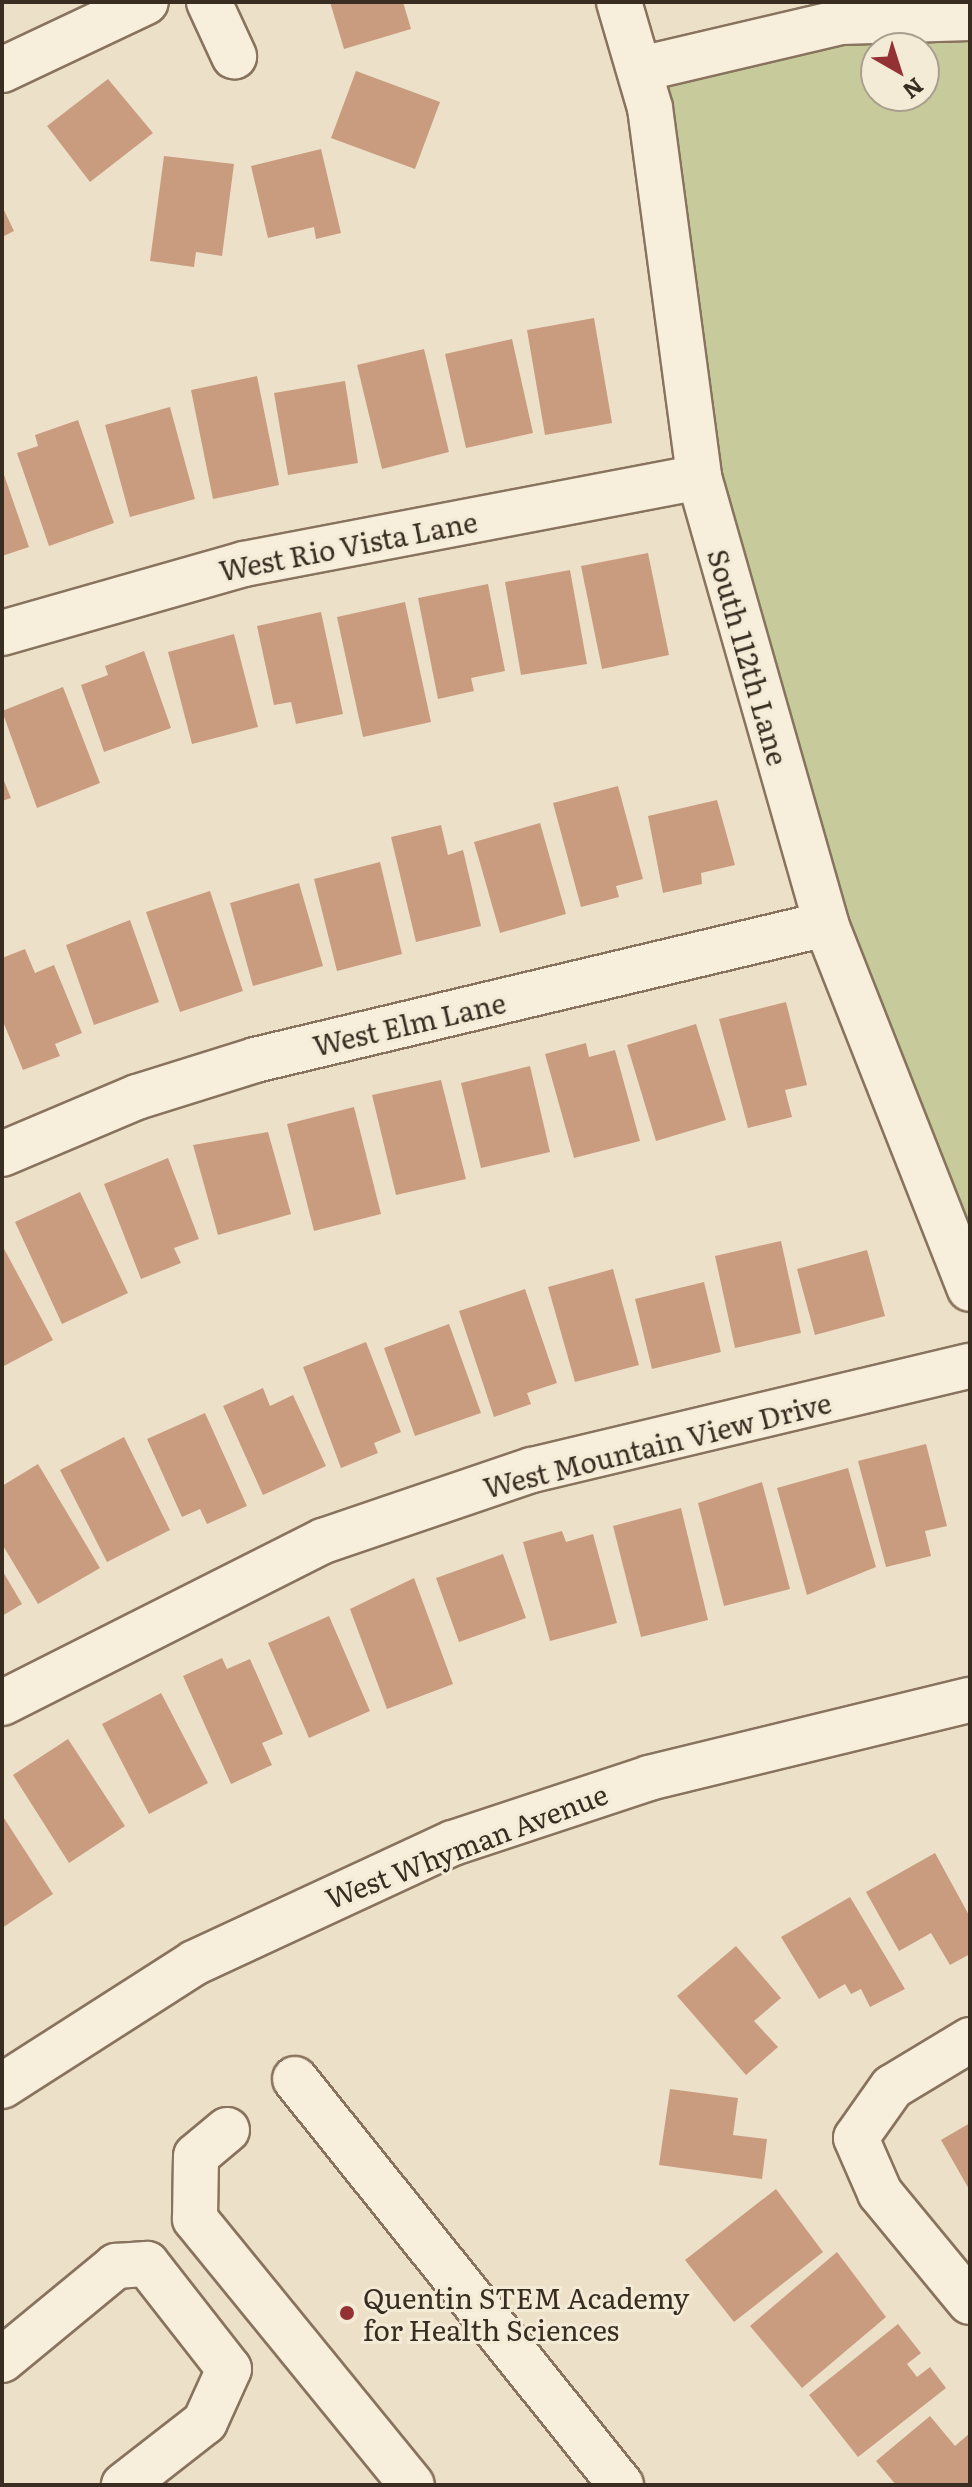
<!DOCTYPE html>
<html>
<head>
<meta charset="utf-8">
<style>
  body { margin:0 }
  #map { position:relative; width:972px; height:2487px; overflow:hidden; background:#ede0c8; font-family:Literata,serif }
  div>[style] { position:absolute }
  .green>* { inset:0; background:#c7cb9c }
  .building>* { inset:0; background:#c99c80 }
  .roads { filter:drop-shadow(2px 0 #88735e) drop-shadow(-2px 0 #88735e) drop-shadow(0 2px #88735e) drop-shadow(0 -2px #88735e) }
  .minor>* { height:44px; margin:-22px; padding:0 22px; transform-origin:22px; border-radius:22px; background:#f7eedb }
  .dots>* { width:22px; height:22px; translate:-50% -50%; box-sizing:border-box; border:4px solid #f4ebd7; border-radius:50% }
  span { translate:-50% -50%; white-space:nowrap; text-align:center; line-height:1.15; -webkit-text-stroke:6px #f4ebd7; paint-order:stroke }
  .street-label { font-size:28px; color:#392c21 }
  .poi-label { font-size:28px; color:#392c21 }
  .left { translate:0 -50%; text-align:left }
  .frame { position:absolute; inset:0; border:4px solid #392c21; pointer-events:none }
  .north { position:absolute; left:860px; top:32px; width:80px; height:80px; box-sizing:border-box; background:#f4ebd7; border:2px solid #a99f8e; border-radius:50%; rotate:141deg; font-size:22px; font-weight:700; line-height:32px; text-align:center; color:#392c21 }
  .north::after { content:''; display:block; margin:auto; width:28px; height:36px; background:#943135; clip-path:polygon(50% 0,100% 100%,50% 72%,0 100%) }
</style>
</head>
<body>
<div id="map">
  <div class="green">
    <div style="clip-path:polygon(evenodd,970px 18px,970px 1289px,699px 477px,641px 69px,970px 18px,876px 48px,924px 48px,924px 96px,876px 96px,876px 48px)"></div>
  </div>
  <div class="building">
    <div style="clip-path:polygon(330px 2px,403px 2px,411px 29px,344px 49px)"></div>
    <div style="clip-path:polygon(356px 71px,440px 102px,415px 169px,331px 138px)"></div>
    <div style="clip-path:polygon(108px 79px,153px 133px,90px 182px,47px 126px)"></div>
    <div style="clip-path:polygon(321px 149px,341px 233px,316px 239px,314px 227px,268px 238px,251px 166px)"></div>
    <div style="clip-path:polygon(164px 156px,234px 164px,222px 256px,196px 252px,194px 267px,150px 261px)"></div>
    <div style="clip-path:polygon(2px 206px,14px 231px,2px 237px)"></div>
    <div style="clip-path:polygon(594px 318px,612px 423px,545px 435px,527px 330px)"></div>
    <div style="clip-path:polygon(512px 339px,533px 433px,466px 448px,445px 354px)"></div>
    <div style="clip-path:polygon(424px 349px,449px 452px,382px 469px,357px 365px)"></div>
    <div style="clip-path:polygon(257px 376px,279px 485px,213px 499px,191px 390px)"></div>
    <div style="clip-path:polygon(345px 381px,358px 463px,288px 475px,274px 393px)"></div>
    <div style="clip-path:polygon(170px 407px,195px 499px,130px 517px,105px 425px)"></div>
    <div style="clip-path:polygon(78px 420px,114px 523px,49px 546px,17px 453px,38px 446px,35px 435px)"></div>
    <div style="clip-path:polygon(2px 469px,29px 547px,2px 556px)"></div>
    <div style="clip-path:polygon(648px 553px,669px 655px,602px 669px,581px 566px)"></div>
    <div style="clip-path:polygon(570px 570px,587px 664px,521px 675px,505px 582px)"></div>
    <div style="clip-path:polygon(488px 584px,505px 671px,471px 678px,474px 691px,438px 699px,418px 598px)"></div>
    <div style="clip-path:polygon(405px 602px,431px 722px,363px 737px,337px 617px)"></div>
    <div style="clip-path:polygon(321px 612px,343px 714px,296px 724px,291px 702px,274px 705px,257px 626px)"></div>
    <div style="clip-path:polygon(234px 634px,258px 727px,192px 744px,168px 652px)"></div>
    <div style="clip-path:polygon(144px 651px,171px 728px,104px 752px,81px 685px,108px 675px,105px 666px)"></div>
    <div style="clip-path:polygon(63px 687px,100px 783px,37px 808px,2px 711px)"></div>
    <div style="clip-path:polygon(2px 776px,11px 798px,2px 801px)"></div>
    <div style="clip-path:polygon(618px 786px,643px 879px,616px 886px,619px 897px,581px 907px,553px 803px)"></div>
    <div style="clip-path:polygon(717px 800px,735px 865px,701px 873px,702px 884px,663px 893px,648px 816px)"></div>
    <div style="clip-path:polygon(540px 823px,566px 914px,500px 933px,474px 842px)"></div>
    <div style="clip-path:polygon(441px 825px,448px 855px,463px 850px,481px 926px,416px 942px,391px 837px)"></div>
    <div style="clip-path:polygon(380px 862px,402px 954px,337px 971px,314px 879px)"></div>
    <div style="clip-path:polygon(299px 883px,323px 966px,253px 986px,230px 903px)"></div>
    <div style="clip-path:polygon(210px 891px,243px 991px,180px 1012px,146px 912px)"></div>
    <div style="clip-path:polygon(130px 920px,159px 1002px,94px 1025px,66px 945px)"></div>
    <div style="clip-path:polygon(25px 949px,35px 973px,54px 965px,82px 1033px,55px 1044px,60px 1056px,23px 1070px,2px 1019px,2px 958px)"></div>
    <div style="clip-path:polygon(786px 1002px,807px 1085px,785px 1090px,792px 1117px,748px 1128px,719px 1019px)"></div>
    <div style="clip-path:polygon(696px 1024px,726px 1120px,656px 1141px,627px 1045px)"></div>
    <div style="clip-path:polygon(586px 1043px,589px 1057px,615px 1050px,640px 1141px,574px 1158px,545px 1054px)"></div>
    <div style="clip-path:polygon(530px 1066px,550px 1152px,481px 1168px,461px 1083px)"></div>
    <div style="clip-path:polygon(441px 1080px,466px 1179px,396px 1195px,372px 1095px)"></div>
    <div style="clip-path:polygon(354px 1107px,381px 1214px,314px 1231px,287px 1124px)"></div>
    <div style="clip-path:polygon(268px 1132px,291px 1214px,218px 1235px,193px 1145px)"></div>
    <div style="clip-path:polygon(168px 1158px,199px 1239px,174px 1248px,181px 1263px,141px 1279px,104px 1184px)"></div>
    <div style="clip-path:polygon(80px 1192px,128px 1293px,62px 1324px,15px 1222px)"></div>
    <div style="clip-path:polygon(781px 1241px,801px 1333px,735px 1348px,715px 1256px)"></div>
    <div style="clip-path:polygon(2px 1245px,53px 1340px,2px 1367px)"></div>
    <div style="clip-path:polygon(867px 1250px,885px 1316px,815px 1335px,797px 1269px)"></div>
    <div style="clip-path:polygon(613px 1269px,639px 1365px,575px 1382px,548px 1287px)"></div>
    <div style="clip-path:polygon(704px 1282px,721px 1352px,652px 1369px,635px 1299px)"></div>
    <div style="clip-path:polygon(525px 1289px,557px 1383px,527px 1393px,531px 1404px,494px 1417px,459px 1311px)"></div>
    <div style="clip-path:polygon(449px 1324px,481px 1413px,415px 1436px,384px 1348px)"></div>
    <div style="clip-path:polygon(366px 1342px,401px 1432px,374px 1443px,378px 1453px,341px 1468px,303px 1367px)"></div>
    <div style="clip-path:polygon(263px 1388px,270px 1406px,293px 1395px,326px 1466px,263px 1495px,223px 1406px)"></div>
    <div style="clip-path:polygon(205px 1413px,247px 1506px,207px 1524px,200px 1509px,182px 1517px,147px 1439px)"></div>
    <div style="clip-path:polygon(124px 1437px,170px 1530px,107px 1562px,60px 1470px)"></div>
    <div style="clip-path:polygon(926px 1444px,947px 1526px,925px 1531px,931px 1556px,886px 1567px,858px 1461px)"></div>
    <div style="clip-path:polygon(38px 1464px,100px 1568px,38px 1604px,2px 1544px,2px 1486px)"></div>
    <div style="clip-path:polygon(848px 1468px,876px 1567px,807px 1595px,777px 1488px)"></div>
    <div style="clip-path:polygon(762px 1482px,790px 1589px,724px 1606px,698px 1503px)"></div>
    <div style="clip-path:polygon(681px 1508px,708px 1620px,641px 1637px,613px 1526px)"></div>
    <div style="clip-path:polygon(562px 1531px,566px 1542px,593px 1534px,617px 1623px,550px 1641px,523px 1542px)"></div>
    <div style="clip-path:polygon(503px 1554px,526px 1618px,459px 1642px,436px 1578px)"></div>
    <div style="clip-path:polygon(2px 1570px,22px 1604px,2px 1616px)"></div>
    <div style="clip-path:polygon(414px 1578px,453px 1684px,387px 1709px,350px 1609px)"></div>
    <div style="clip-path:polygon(329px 1616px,370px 1711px,309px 1738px,268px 1643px)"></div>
    <div style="clip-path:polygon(222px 1658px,227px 1669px,250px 1659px,283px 1734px,262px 1743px,272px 1765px,231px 1784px,183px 1676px)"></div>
    <div style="clip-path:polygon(161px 1693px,208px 1783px,149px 1814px,102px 1724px)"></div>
    <div style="clip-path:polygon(68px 1739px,125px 1826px,69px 1863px,13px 1775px)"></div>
    <div style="clip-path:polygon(2px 1815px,53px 1894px,2px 1928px)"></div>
    <div style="clip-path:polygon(935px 1853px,970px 1917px,970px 1954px,950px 1965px,931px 1933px,899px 1951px,866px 1892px)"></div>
    <div style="clip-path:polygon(850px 1897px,905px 1989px,870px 2007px,861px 1989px,851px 1994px,845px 1984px,819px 1999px,781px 1937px)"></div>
    <div style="clip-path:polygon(736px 1946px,781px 1998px,754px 2021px,778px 2047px,746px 2075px,677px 1996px)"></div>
    <div style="clip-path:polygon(670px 2089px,738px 2098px,733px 2135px,767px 2139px,762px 2179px,659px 2165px)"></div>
    <div style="clip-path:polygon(970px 2123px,970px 2191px,941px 2140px)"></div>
    <div style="clip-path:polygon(776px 2189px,823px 2252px,734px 2322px,685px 2260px)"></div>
    <div style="clip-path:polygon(837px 2252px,886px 2317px,802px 2388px,750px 2326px)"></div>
    <div style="clip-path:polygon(898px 2324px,921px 2353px,907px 2364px,917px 2377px,930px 2367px,946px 2388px,858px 2457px,809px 2395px)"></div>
    <div style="clip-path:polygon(930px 2416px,955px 2446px,970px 2433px,970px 2485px,896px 2485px,876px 2461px)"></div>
  </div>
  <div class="roads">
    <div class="minor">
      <div style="left:209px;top:2px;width:60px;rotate:65.2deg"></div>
      <div style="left:619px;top:2px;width:110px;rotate:73.7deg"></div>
      <div style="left:650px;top:108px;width:372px;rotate:82.4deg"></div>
      <div style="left:699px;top:477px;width:465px;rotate:74.1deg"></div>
      <div style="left:826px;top:924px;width:392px;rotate:68.5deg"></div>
      <div style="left:641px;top:69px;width:205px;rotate:-13.2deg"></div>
      <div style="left:841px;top:22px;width:129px;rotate:-1.8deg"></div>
      <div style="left:2px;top:70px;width:159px;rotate:-25.3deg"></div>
      <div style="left:2px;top:633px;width:252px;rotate:-15.9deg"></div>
      <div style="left:244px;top:564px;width:463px;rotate:-10.8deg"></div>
      <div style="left:2px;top:1154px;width:147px;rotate:-22.9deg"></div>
      <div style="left:137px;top:1097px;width:124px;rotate:-17.4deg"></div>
      <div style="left:255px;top:1060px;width:587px;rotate:-13.4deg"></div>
      <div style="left:2px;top:1703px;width:360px;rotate:-26.8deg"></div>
      <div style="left:323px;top:1541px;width:221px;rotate:-18.8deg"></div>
      <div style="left:532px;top:1470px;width:450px;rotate:-13.4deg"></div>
      <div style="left:970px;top:2040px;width:91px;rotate:148.9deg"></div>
      <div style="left:892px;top:2087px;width:62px;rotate:125.2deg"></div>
      <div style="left:856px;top:2138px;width:60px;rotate:66.4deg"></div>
      <div style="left:880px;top:2193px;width:141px;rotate:50.5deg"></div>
      <div style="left:295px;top:2079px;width:521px;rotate:51.24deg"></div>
      <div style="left:2px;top:2086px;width:228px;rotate:-32.6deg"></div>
      <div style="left:194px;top:1963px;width:285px;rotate:-24.9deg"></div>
      <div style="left:453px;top:1843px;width:206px;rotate:-18.3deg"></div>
      <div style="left:649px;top:1778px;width:330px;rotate:-13.7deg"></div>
      <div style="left:227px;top:2130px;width:40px;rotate:140deg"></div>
      <div style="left:196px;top:2156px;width:63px;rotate:90.9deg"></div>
      <div style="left:195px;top:2219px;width:343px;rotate:50.8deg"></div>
      <div style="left:2px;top:2360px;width:148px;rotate:-39.5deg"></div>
      <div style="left:116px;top:2266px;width:31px;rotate:-4deg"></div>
      <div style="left:147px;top:2264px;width:133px;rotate:52deg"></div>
      <div style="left:229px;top:2369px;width:58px;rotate:114.4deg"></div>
      <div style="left:205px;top:2422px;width:103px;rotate:142.1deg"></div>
    </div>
  </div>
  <div class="dots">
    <div style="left:347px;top:2313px;background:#943135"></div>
  </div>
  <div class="street-label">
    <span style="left:348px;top:545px;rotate:-11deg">West Rio Vista Lane</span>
    <span style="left:749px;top:657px;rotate:74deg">South 112th Lane</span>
    <span style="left:409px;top:1023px;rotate:-13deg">West Elm Lane</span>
    <span style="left:657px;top:1444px;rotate:-14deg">West Mountain View Drive</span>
    <span style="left:466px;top:1845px;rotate:-21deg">West Whyman Avenue</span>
  </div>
  <div class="poi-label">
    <span class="left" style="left:363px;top:2313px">Quentin STEM Academy<br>for Health Sciences</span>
  </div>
  <div class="frame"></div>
  <div class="north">N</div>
</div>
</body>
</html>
